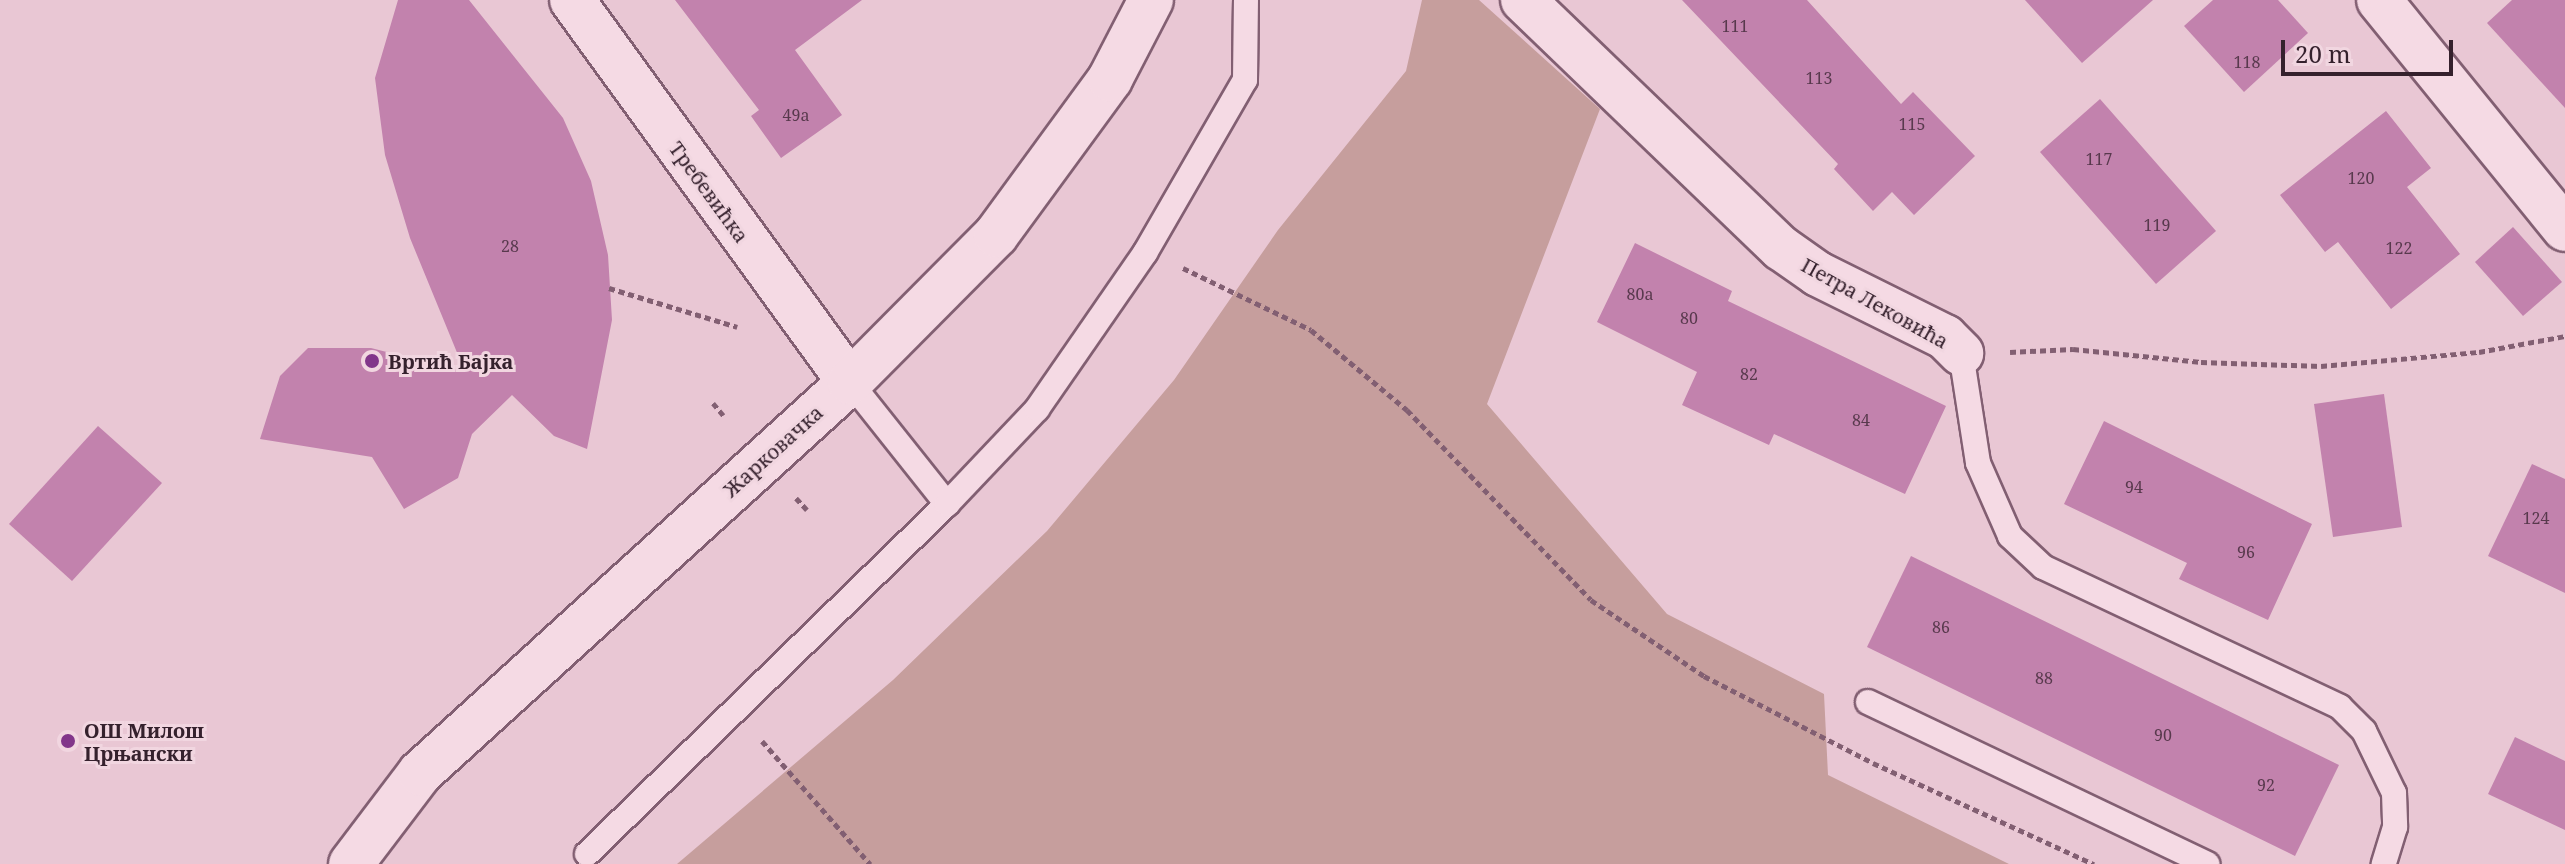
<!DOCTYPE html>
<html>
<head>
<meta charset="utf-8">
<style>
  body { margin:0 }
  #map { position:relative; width:2565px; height:864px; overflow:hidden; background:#e9c7d4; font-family:"Noto Serif",serif }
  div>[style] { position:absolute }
  .green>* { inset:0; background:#c69e9d }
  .building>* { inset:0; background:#c282ad }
  .path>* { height:5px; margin-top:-2.5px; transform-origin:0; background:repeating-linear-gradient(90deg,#825f72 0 6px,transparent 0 10px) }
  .roads { filter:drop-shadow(2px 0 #825f72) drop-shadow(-2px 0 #825f72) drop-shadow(0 2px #825f72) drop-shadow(0 -2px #825f72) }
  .lane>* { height:24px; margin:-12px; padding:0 12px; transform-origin:12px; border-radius:12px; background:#f5dae4 }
  .street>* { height:44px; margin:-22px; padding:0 22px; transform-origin:22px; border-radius:22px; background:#f5dae4 }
  .secondary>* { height:44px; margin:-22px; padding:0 22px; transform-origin:22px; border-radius:22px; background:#f5dae4 }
  .dots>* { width:22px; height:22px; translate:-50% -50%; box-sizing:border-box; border:4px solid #f1d6e0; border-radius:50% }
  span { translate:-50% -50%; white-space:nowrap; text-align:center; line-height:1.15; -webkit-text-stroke:6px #f1d6e0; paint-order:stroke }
  .number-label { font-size:16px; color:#58394d }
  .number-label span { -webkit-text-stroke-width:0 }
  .street-label { font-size:20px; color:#35212d }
  .poi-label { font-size:20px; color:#35212d; font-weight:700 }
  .left { translate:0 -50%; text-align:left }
  .scale { position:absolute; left:2281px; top:40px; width:172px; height:36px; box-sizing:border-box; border:4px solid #35212d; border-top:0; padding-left:10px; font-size:24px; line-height:28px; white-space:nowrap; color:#35212d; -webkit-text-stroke:6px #f1d6e0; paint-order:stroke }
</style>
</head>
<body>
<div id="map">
  <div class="green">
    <div style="clip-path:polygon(1422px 0,1479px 0,1600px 109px,1487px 404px,1667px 614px,1824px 694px,1828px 775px,2009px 864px,677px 864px,893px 680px,1047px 531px,1174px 380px,1278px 230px,1406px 71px)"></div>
  </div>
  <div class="building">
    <div style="clip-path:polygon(398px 0,469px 0,563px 118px,591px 181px,608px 255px,612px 320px,587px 449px,554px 436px,512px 395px,472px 434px,458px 478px,404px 509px,372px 457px,260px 439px,280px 376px,308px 348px,371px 348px,465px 372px,410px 238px,385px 155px,375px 78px)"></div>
    <div style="clip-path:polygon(675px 0,862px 0,795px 50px,842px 115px,781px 158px,751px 116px,759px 110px)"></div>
    <div style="clip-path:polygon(1682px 0,1807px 0,1901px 104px,1913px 92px,1975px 156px,1914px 215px,1892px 192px,1873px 211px,1834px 169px,1838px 164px)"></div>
    <div style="clip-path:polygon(2025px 0,2153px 0,2082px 63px)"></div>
    <div style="clip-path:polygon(2213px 0,2278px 0,2308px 33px,2244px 92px,2184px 26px)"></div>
    <div style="clip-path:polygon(2512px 0,2565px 0,2565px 108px,2487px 23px)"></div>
    <div style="clip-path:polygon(2100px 99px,2216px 231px,2156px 284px,2040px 152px)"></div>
    <div style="clip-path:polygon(2386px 111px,2431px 168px,2407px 187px,2460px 254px,2391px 309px,2338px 242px,2325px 252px,2280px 195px)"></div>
    <div style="clip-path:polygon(2513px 227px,2562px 282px,2523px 316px,2475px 262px)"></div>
    <div style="clip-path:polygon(1635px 243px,1732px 291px,1728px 301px,1946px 406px,1905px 494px,1774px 434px,1769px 445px,1682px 405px,1697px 372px,1597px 322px)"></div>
    <div style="clip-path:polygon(2384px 394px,2402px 527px,2333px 537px,2314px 404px)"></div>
    <div style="clip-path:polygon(2104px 421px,2312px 524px,2268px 620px,2179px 579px,2187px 563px,2064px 504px)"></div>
    <div style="clip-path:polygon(98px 426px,162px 483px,72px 581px,9px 524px)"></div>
    <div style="clip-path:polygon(2532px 464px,2565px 479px,2565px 593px,2488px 556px)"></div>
    <div style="clip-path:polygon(1911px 556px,2339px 765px,2295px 856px,1867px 647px)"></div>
    <div style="clip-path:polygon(2515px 737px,2565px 761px,2565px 830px,2488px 794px)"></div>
  </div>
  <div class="path">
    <div style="left:1183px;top:268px;width:142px;rotate:25.8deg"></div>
    <div style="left:1311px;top:330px;width:125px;rotate:39.8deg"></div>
    <div style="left:1407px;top:410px;width:264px;rotate:45.9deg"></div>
    <div style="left:1591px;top:600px;width:136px;rotate:33.9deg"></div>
    <div style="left:1704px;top:676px;width:190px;rotate:27.2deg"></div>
    <div style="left:1873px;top:763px;width:243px;rotate:24.6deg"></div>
    <div style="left:609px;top:288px;width:134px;rotate:16.9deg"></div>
    <div style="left:2010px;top:352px;width:63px;rotate:-2.7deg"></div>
    <div style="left:2073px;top:349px;width:129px;rotate:5.8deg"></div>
    <div style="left:2201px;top:362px;width:120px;rotate:1.9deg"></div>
    <div style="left:2321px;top:366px;width:159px;rotate:-5.1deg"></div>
    <div style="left:2479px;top:352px;width:87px;rotate:-10.5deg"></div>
    <div style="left:713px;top:403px;width:16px;rotate:50deg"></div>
    <div style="left:796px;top:498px;width:16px;rotate:47deg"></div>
    <div style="left:762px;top:741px;width:164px;rotate:48.7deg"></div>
  </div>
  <div class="roads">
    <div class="lane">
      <div style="left:1961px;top:353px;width:111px;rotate:81.2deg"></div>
      <div style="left:1978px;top:463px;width:80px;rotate:66.3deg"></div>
      <div style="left:2010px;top:536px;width:45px;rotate:43.2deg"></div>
      <div style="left:2043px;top:567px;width:328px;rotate:25.2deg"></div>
      <div style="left:2340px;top:707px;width:34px;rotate:45deg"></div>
      <div style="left:2364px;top:731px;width:69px;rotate:64.2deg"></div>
      <div style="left:2394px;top:793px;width:34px;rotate:88deg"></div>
      <div style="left:2395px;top:827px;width:39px;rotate:107deg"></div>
      <div style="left:850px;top:382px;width:156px;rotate:51.5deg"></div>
      <div style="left:1868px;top:702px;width:376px;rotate:25.5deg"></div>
      <div style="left:587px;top:854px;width:502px;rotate:-44.19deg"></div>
      <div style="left:947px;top:504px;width:131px;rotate:-46.5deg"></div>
      <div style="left:1037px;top:409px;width:190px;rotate:-55.3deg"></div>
      <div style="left:1145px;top:253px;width:200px;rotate:-60deg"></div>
      <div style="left:1245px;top:80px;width:80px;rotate:-89.3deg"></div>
    </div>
    <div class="street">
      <div style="left:572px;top:0;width:472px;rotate:54deg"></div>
      <div style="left:1523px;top:0;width:358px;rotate:43.9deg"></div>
      <div style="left:1781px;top:248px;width:45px;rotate:35.1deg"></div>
      <div style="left:1818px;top:274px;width:142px;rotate:26.4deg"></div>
      <div style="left:1945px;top:337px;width:23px;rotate:45deg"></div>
      <div style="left:2379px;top:0;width:295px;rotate:50.9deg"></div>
    </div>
    <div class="secondary">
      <div style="left:351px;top:864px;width:114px;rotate:-52.8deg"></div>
      <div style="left:420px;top:773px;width:581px;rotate:-42.28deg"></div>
      <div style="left:850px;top:382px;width:207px;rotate:-45.2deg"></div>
      <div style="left:996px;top:235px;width:193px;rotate:-53.8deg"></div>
      <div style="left:1110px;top:79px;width:89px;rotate:-62.6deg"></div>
    </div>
  </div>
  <div class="dots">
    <div style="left:372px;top:361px;background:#82368a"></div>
    <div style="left:68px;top:741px;background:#82368a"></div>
  </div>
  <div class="number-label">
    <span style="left:1735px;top:26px">111</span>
    <span style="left:2247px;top:62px">118</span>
    <span style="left:1819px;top:78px">113</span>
    <span style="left:796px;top:115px">49a</span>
    <span style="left:1912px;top:124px">115</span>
    <span style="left:2099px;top:159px">117</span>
    <span style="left:2361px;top:178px">120</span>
    <span style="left:2157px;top:225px">119</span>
    <span style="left:510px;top:246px">28</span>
    <span style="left:2399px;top:248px">122</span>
    <span style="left:1640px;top:294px">80a</span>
    <span style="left:1689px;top:318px">80</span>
    <span style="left:1749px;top:374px">82</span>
    <span style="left:1861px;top:420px">84</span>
    <span style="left:2134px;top:487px">94</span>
    <span style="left:2536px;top:518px">124</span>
    <span style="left:2246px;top:552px">96</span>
    <span style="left:1941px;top:627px">86</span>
    <span style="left:2044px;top:678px">88</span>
    <span style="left:2163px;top:735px">90</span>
    <span style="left:2266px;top:785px">92</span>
  </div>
  <div class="street-label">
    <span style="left:709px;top:192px;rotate:54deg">Требевићка</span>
    <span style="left:1875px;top:303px;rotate:29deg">Петра Лековића</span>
    <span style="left:773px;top:451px;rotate:-42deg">Жарковачка</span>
  </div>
  <div class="poi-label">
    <span class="left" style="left:388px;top:361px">Вртић Бајка</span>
    <span class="left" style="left:84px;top:742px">ОШ Милош<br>Црњански</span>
  </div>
  <div class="scale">20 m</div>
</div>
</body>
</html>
